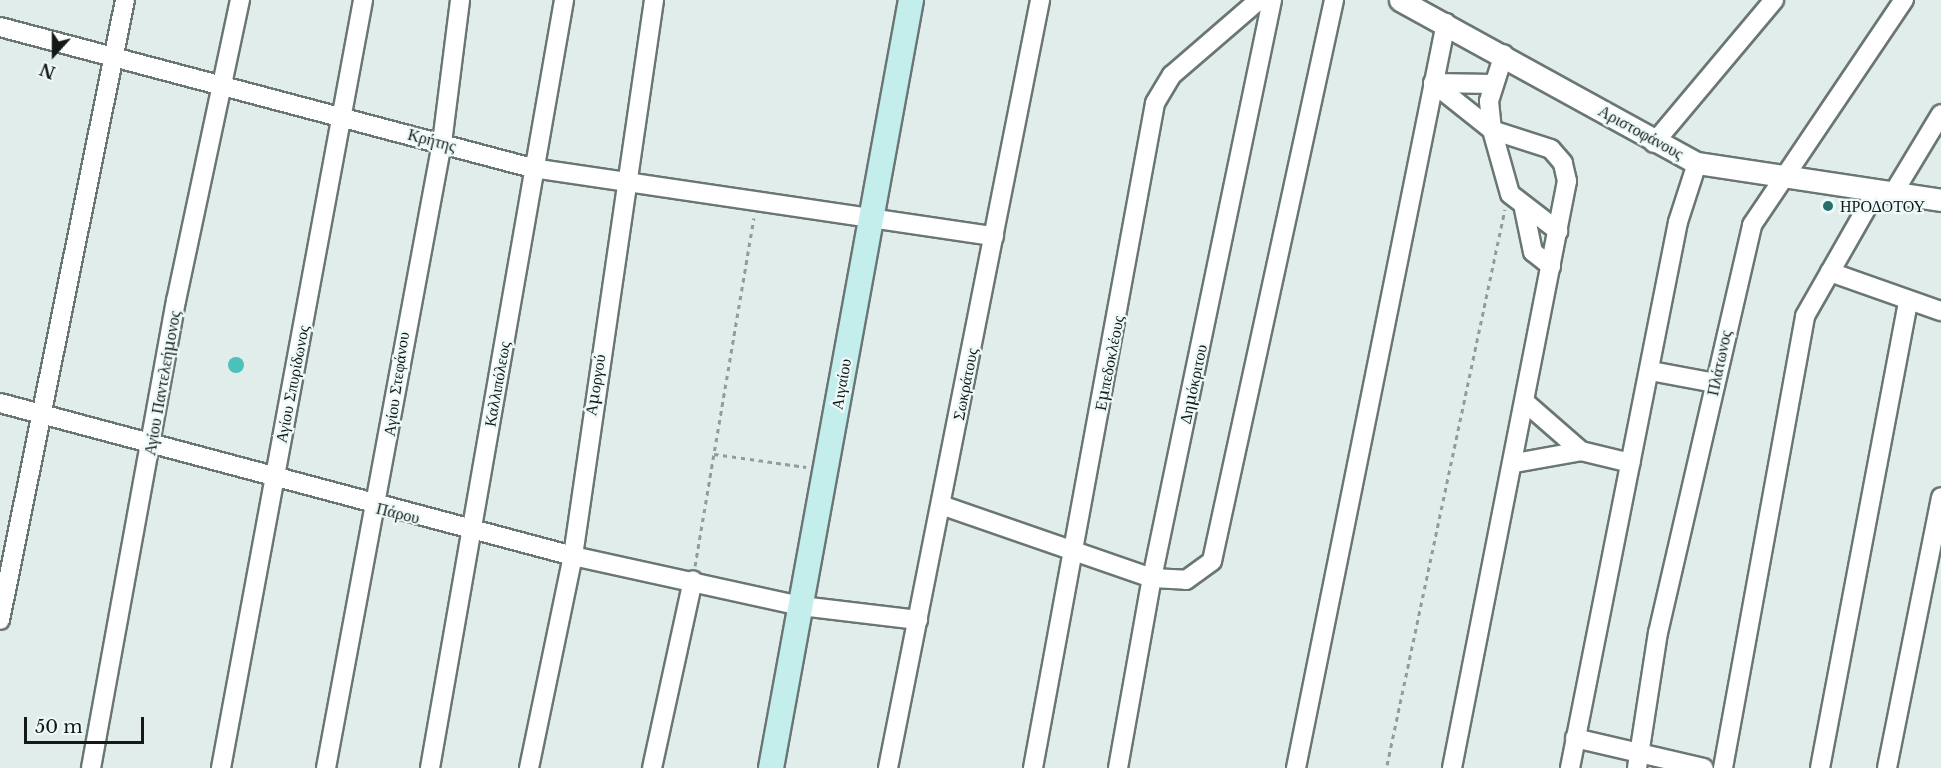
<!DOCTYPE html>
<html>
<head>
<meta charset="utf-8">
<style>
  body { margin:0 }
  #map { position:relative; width:1941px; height:768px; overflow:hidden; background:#e0edeb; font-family:"Libre Baskerville",serif }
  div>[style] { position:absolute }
  .water>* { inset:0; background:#4dc0ba }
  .round { border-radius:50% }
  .path>* { height:3px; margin-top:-1.5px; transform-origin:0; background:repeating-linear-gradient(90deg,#929c9b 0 4.5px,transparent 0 9px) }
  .roads { filter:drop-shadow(2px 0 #6a7675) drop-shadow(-2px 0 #6a7675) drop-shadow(0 2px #6a7675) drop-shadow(0 -2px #6a7675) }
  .minor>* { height:18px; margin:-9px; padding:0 9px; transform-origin:9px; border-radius:9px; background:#fff }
  .tertiary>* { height:21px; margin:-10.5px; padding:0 10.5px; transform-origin:10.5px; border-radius:10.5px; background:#fff }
  .secondary>* { height:24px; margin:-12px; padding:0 12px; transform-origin:12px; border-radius:12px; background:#c4eeec }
  .dots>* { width:16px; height:16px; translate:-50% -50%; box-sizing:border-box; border:3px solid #edfaf9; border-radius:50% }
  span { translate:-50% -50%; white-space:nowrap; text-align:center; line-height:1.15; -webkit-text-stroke:4.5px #edfaf9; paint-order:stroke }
  .street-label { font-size:16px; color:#141918 }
  .poi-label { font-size:16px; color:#141918 }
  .left { translate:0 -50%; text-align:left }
  .north { position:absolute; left:24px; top:24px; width:60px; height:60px; -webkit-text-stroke:4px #edfaf9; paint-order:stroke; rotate:201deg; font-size:16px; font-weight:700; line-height:24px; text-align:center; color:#141918 }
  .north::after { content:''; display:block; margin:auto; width:21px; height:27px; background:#141918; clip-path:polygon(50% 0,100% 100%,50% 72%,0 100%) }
  .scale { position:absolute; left:24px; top:717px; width:120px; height:27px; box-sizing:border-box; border:3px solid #141918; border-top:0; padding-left:8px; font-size:18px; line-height:21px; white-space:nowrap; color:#141918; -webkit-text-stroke:4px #edfaf9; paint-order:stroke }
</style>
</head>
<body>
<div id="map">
  <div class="water">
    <div class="round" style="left:228px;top:357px;width:16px;height:16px"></div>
  </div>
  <div class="path">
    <div style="left:714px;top:454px;width:93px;rotate:8deg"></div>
    <div style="left:695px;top:566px;width:353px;rotate:-80.4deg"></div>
    <div style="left:1387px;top:765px;width:568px;rotate:-78.02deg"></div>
  </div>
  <div class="roads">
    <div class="minor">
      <div style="left:0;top:27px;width:550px;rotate:14.84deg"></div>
      <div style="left:532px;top:168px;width:467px;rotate:8.4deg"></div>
      <div style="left:1433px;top:83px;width:75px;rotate:38.5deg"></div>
      <div style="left:1492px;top:130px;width:66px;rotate:74.3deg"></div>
      <div style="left:1510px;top:194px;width:61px;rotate:37.6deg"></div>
      <div style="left:1433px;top:83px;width:60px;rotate:1deg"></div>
      <div style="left:1654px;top:143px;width:187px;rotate:-50deg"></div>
      <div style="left:1894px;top:192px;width:91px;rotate:-58.9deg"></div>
      <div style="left:1524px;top:209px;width:44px;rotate:78.2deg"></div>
      <div style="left:1533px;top:252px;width:23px;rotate:38deg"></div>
      <div style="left:1830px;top:272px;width:118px;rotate:19.4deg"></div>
      <div style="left:1651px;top:371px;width:65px;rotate:10.6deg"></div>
      <div style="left:0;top:403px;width:593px;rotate:14.95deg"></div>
      <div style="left:573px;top:556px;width:233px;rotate:12.4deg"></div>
      <div style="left:801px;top:606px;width:118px;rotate:6.8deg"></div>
      <div style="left:1526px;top:403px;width:73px;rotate:41.1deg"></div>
      <div style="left:1581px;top:451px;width:51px;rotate:13.5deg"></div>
      <div style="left:1515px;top:463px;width:67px;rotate:-10.3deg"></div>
      <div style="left:941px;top:505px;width:223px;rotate:19.1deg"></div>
      <div style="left:1152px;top:578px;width:34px;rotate:3deg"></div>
      <div style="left:1186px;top:580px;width:32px;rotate:-36deg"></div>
      <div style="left:1212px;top:561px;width:574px;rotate:-77.73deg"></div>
      <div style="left:0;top:620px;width:632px;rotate:-78.6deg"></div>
      <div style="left:1575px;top:738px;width:132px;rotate:13.1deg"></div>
      <div style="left:91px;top:768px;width:475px;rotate:-79.7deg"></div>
      <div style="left:176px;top:301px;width:308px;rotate:-78deg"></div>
      <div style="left:221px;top:768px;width:781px;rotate:-79.52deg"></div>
      <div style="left:326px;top:768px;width:636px;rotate:-79.49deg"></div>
      <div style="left:442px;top:143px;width:144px;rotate:-82.8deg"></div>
      <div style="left:430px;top:768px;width:780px;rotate:-80.1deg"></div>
      <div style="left:529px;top:768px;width:217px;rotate:-78.3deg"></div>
      <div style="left:573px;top:556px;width:562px;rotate:-81.71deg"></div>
      <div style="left:652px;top:768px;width:192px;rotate:-77.7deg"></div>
      <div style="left:888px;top:768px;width:783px;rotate:-78.8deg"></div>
      <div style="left:1033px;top:768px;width:676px;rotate:-79.6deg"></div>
      <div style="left:1155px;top:103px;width:33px;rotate:-59deg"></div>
      <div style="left:1172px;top:75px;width:115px;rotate:-40.8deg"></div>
      <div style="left:1118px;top:768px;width:193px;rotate:-79.9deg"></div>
      <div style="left:1152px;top:578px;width:590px;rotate:-78.27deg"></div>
      <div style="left:1296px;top:768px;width:760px;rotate:-78.62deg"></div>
      <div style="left:1452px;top:768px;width:598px;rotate:-78.92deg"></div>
      <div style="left:1567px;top:181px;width:18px;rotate:-103deg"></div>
      <div style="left:1563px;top:163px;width:18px;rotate:-131deg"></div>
      <div style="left:1551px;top:149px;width:62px;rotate:-162.1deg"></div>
      <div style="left:1492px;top:130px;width:29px;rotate:-96deg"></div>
      <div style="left:1489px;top:101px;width:49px;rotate:-72.3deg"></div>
      <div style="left:1570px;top:768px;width:557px;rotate:-78.81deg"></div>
      <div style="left:1678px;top:222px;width:62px;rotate:-72.1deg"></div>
      <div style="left:1637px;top:768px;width:137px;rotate:-81.2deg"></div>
      <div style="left:1658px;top:633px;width:419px;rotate:-77deg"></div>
      <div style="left:1752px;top:225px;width:272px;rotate:-56deg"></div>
      <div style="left:1723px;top:768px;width:459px;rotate:-79.7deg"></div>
      <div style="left:1805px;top:316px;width:145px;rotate:-60.3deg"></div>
      <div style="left:1820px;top:768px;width:474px;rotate:-79.3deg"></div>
      <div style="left:1887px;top:768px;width:276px;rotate:-78.7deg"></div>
    </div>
    <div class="tertiary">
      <div style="left:1400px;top:0;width:339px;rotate:28.8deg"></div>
      <div style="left:1697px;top:163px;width:247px;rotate:8.6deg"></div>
    </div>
    <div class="secondary">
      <div style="left:771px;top:768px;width:781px;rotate:-79.67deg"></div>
    </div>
  </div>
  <div class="dots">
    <div style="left:1828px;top:206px;background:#26706c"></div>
  </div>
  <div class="street-label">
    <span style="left:1641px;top:132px;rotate:29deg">Αριστοφάνους</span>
    <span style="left:432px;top:140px;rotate:15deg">Κρήτης</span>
    <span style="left:1109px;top:363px;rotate:-79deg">Εμπεδοκλέους</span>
    <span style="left:1719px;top:363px;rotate:-78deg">Πλάτωνος</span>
    <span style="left:162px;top:383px;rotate:-80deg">Αγίου Παντελεήμονος</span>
    <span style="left:292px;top:384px;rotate:-79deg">Αγίου Σπυρίδωνος</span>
    <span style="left:396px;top:384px;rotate:-82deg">Αγίου Στεφάνου</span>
    <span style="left:497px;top:384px;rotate:-80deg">Καλλιπόλεως</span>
    <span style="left:841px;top:384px;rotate:-80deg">Αιγαίου</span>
    <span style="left:965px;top:384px;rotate:-79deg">Σωκράτους</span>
    <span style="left:1193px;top:384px;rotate:-78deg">Δημόκριτου</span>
    <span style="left:595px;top:385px;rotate:-81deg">Αμοργού</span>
    <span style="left:398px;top:513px;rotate:14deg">Πάρου</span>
  </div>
  <div class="poi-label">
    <span class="left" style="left:1840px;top:206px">ΗΡΟΔΟΤΟΥ</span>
  </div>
  <div class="north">N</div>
  <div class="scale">50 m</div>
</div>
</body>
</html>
